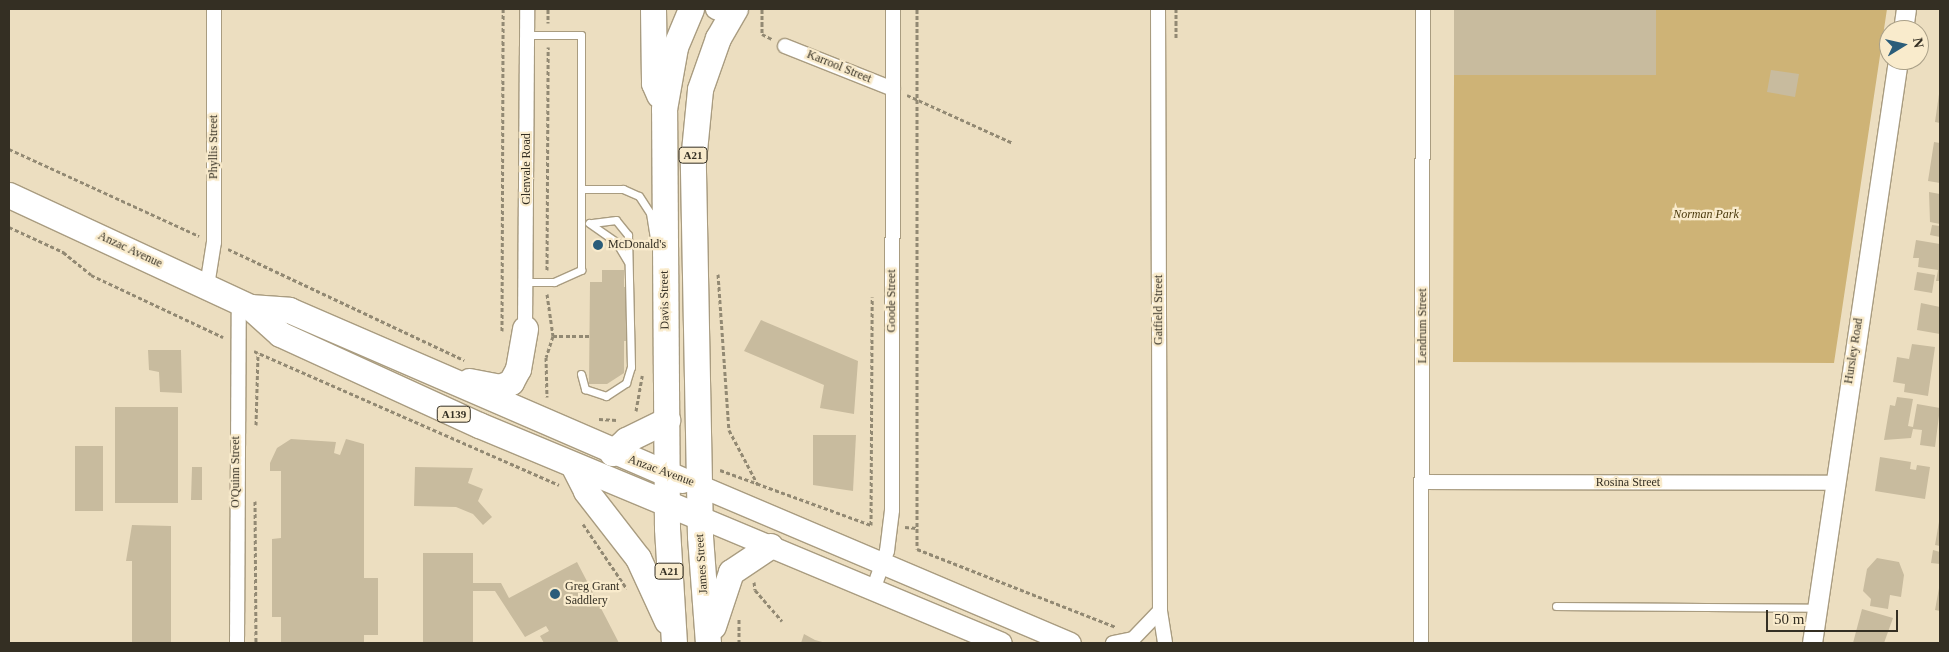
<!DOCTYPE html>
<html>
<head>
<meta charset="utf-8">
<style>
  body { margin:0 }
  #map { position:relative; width:1949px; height:652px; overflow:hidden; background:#ecdec0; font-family:"Times New Roman",serif }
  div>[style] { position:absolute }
  .green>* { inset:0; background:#ceb376 }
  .building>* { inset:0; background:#c8bb9e }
  .path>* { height:3px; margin-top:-1.5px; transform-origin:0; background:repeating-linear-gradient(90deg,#928973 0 4px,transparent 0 6.5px) }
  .roads { filter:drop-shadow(1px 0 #a99c80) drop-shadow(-1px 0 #a99c80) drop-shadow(0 1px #a99c80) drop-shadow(0 -1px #a99c80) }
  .lane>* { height:7px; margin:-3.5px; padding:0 3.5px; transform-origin:3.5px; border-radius:3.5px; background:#fff }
  .street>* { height:14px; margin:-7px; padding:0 7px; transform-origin:7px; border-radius:7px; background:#fff }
  .secondary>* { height:19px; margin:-9.5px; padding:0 9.5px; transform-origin:9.5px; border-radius:9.5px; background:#fff }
  .primary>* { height:21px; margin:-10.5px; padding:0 10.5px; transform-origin:10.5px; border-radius:10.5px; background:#fff }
  .highway>* { height:25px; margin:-12.5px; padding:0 12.5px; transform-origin:12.5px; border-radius:12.5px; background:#fff }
  .dots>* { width:14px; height:14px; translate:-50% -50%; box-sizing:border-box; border:2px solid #f9ebcc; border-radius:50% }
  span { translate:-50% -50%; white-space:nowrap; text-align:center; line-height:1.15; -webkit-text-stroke:4.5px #f9ebcc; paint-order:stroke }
  .shield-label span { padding:1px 4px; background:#f9ebcc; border:1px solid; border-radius:4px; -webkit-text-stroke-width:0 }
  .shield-label { font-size:11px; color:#342f23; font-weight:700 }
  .street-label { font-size:12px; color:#342f23 }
  .park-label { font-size:12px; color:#49380b; font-style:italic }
  .poi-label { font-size:12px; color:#342f23 }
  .left { translate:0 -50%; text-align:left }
  .frame { position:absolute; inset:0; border:10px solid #342f23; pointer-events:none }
  .north { position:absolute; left:1879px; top:20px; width:50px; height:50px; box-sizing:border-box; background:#f9ebcc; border:1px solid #aaa088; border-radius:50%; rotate:81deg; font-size:14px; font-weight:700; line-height:20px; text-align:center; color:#342f23 }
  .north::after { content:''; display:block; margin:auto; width:18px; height:22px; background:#2b5d7a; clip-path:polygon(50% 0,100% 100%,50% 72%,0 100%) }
  .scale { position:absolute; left:1766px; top:610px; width:132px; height:22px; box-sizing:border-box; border:2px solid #342f23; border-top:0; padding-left:6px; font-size:15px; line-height:18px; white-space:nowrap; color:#342f23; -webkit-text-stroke:4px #f9ebcc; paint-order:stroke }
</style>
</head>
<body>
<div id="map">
  <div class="green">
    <div style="clip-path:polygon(1656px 9px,1887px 9px,1834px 363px,1453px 362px,1454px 75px,1655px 75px)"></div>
  </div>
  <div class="building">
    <div style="clip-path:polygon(1454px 9px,1656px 9px,1656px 75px,1454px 75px)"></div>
    <div style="clip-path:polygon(1771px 70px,1799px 74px,1795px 97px,1767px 92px)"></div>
    <div style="clip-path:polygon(1939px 94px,1940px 94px,1940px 123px,1935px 122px)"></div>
    <div style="clip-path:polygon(1934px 142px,1940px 143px,1940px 183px,1928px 181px)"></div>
    <div style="clip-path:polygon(1929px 192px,1940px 194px,1940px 224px,1930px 222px)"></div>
    <div style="clip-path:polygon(1932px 225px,1940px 226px,1940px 237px,1930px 235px)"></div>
    <div style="clip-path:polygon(1916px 240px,1940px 244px,1940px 281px,1936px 281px,1938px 270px,1918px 267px,1919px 258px,1913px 258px)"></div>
    <div style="clip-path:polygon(602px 270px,624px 270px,624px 287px,632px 287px,632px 341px,624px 341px,624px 373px,607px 384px,589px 384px,590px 282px,602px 282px)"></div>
    <div style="clip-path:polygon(1917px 272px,1935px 275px,1932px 293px,1914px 290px)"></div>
    <div style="clip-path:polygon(1921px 303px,1940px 307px,1940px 334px,1917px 330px)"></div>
    <div style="clip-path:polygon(761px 320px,858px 361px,854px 414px,820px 408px,824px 385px,744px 351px)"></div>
    <div style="clip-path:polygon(1912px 344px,1935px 347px,1928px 396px,1904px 392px,1905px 384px,1893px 382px,1897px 357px,1909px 359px)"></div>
    <div style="clip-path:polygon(148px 350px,181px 350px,182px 393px,160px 392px,159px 372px,149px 370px)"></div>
    <div style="clip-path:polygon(1897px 397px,1913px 399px,1908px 426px,1913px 427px,1917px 404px,1940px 408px,1935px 447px,1920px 445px,1922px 430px,1913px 429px,1911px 438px,1884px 440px,1890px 405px,1895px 406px)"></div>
    <div style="clip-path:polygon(115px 407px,178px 407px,178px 503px,115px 503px)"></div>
    <div style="clip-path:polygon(813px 435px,856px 435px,853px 491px,813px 485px)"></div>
    <div style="clip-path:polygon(291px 439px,336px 442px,334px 453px,340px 455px,346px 439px,364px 444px,364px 578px,378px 578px,378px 635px,364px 635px,364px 643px,281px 643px,281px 617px,272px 617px,272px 539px,281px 538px,281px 471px,270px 471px,270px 463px,277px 448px)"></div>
    <div style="clip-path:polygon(75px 446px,103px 446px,103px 511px,75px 511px)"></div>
    <div style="clip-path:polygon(1880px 457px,1911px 462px,1910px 469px,1916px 470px,1917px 465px,1930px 467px,1925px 499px,1875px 491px)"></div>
    <div style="clip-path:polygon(192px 467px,202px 467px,202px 500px,191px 500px)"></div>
    <div style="clip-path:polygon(415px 467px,473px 468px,468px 483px,483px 489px,478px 501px,492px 517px,483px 525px,473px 514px,456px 507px,414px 506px)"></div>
    <div style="clip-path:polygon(1940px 516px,1940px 546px,1935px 545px)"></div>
    <div style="clip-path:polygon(132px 525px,171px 526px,171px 643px,132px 643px,132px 561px,126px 561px)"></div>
    <div style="clip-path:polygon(1933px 550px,1940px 552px,1940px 564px,1931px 563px)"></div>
    <div style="clip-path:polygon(423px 553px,473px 553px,473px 583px,501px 583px,509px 598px,577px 562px,619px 643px,544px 643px,540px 636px,549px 631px,546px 626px,525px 637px,495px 591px,473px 591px,473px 643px,423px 643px)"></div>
    <div style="clip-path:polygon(1877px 558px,1899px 562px,1904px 575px,1901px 597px,1890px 595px,1888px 609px,1870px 606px,1871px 599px,1863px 591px,1867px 569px)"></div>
    <div style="clip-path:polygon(1939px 588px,1940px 588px,1940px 611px,1935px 610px)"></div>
    <div style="clip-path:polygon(1862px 609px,1893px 618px,1884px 643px,1853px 643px)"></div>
    <div style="clip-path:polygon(804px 634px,815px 640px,826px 643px,801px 643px)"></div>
  </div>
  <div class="path">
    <div style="left:548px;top:9px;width:14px;rotate:90deg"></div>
    <div style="left:762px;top:9px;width:25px;rotate:90deg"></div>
    <div style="left:762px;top:34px;width:11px;rotate:27deg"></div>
    <div style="left:917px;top:9px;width:540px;rotate:90deg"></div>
    <div style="left:917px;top:549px;width:214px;rotate:21.4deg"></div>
    <div style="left:1176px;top:38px;width:29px;rotate:-90deg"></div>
    <div style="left:907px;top:95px;width:116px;rotate:24.4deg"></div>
    <div style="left:9px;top:149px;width:209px;rotate:24.6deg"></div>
    <div style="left:9px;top:227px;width:60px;rotate:24.8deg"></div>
    <div style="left:63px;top:252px;width:36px;rotate:39deg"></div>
    <div style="left:91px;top:275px;width:146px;rotate:25.2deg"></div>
    <div style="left:228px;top:249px;width:261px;rotate:25.2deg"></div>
    <div style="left:547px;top:270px;width:223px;rotate:-89.7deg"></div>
    <div style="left:718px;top:274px;width:156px;rotate:86deg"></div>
    <div style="left:729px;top:430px;width:62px;rotate:62.2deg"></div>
    <div style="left:547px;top:294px;width:42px;rotate:81.9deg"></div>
    <div style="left:553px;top:336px;width:22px;rotate:108deg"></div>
    <div style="left:546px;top:357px;width:40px;rotate:88.6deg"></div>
    <div style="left:502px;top:331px;width:322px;rotate:-89.8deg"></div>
    <div style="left:553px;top:336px;width:36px"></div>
    <div style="left:254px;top:351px;width:333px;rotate:23.7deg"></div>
    <div style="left:636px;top:411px;width:36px;rotate:-80deg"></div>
    <div style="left:599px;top:419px;width:18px;rotate:3deg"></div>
    <div style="left:256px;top:425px;width:72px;rotate:-88.4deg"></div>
    <div style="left:720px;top:470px;width:161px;rotate:20deg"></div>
    <div style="left:255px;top:501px;width:142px;rotate:89.6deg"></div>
    <div style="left:583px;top:524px;width:78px;rotate:55.9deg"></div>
    <div style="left:871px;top:525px;width:228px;rotate:-89.7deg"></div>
    <div style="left:905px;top:527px;width:12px;rotate:5deg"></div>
    <div style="left:754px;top:582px;width:8px;rotate:83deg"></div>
    <div style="left:755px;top:590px;width:41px;rotate:48.9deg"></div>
    <div style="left:739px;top:643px;width:25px;rotate:-90deg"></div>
  </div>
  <div class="roads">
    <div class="lane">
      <div style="left:581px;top:189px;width:42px"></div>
      <div style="left:623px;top:189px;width:17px;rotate:24deg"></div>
      <div style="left:639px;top:196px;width:20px;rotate:57deg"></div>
      <div style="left:650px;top:213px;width:32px;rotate:81deg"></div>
      <div style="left:589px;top:223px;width:33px;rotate:35deg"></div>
      <div style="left:616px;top:242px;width:23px;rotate:59deg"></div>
      <div style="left:527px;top:282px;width:27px"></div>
      <div style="left:554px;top:282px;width:30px;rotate:-24deg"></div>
      <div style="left:581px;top:270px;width:235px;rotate:-90deg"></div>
      <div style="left:581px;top:35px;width:54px;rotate:180deg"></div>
      <div style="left:581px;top:374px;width:16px;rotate:75deg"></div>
      <div style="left:585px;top:389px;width:22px;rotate:18deg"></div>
      <div style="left:606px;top:396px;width:24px;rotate:-33deg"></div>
      <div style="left:626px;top:383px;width:17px;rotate:-73deg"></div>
      <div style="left:631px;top:367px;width:132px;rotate:-91.3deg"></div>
      <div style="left:628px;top:235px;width:19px;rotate:-129deg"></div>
      <div style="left:616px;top:220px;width:26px;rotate:173deg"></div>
      <div style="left:1556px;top:606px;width:260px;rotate:0.4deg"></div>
    </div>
    <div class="street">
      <div style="left:1158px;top:9px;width:602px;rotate:89.81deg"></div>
      <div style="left:1160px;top:611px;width:32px;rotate:81deg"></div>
      <div style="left:785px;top:46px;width:116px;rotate:21.7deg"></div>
      <div style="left:207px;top:286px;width:45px;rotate:-81deg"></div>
      <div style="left:214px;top:242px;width:233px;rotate:-90deg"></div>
      <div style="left:525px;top:329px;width:320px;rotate:-89.6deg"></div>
      <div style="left:1423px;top:482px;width:411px;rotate:0.1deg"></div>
      <div style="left:873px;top:590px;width:41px;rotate:-70.3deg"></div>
      <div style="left:887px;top:551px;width:41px;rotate:-83deg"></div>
      <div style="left:892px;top:510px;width:501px;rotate:-89.89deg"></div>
      <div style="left:237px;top:643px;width:341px;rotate:-89.7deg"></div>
      <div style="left:1113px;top:643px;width:20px;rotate:-11deg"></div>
      <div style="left:1133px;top:639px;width:39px;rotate:-46deg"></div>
      <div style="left:1421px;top:643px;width:634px;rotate:-89.82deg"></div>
    </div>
    <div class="secondary">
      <div style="left:715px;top:9px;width:17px;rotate:21deg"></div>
      <div style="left:1903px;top:30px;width:21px;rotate:-82deg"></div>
      <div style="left:1812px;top:643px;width:589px;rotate:-81.61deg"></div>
    </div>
    <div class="primary">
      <div style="left:698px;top:485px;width:404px;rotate:23deg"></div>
      <div style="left:700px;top:517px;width:326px;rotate:22.7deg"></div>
    </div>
    <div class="highway">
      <div style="left:653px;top:9px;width:74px;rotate:89.2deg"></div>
      <div style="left:654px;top:83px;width:13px;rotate:67deg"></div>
      <div style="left:9px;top:195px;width:266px;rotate:24.9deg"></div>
      <div style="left:250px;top:307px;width:40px;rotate:42deg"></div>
      <div style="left:280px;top:334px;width:219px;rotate:24.6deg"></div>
      <div style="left:479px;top:425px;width:239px;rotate:22.6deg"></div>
      <div style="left:250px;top:307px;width:39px;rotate:4deg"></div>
      <div style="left:289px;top:310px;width:428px;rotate:23.4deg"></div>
      <div style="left:469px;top:381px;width:32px;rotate:11deg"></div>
      <div style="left:500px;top:387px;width:12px;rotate:-24deg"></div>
      <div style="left:511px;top:382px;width:15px;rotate:-62deg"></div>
      <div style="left:518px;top:369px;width:41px;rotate:-80.1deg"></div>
      <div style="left:612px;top:453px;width:19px;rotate:-43deg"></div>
      <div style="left:626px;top:440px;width:46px;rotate:-26deg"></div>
      <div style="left:573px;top:465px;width:29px;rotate:63deg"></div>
      <div style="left:586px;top:491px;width:85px;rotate:52.2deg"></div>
      <div style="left:638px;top:558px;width:69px;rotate:65.3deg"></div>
      <div style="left:713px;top:626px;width:57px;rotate:-71.6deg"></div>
      <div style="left:731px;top:572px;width:47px;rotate:-33.7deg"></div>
      <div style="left:674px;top:643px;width:115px;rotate:-93.5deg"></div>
      <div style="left:667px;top:528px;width:419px;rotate:-90.4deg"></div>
      <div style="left:664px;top:109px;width:63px;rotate:-79.9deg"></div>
      <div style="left:675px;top:47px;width:41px;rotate:-67.2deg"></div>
      <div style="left:708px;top:643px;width:107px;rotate:-94.3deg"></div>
      <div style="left:700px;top:536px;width:375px;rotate:-91.1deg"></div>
      <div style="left:693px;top:161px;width:72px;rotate:-84.4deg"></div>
      <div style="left:700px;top:89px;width:54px;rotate:-70.6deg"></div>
      <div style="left:718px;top:38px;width:34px;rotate:-60deg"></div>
    </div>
  </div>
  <div class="dots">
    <div style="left:598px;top:245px;background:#2b5d7a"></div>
    <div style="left:555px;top:594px;background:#2b5d7a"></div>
  </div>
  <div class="shield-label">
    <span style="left:693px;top:155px">A21</span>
    <span style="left:454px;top:414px">A139</span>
    <span style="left:669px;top:571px">A21</span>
  </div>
  <div class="street-label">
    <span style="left:839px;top:67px;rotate:22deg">Karrool Street</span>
    <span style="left:214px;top:147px;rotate:-90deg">Phyllis Street</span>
    <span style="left:527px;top:169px;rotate:-90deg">Glenvale Road</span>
    <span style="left:130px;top:250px;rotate:25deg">Anzac Avenue</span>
    <span style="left:665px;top:300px;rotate:-91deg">Davis Street</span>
    <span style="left:892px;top:301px;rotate:-90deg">Goode Street</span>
    <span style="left:1159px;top:310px;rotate:-90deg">Gatfield Street</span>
    <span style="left:1423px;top:326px;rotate:-90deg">Lendrum Street</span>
    <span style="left:1854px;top:351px;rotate:-81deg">Hursley Road</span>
    <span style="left:661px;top:471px;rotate:20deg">Anzac Avenue</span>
    <span style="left:236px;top:472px;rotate:-90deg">O'Quinn Street</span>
    <span style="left:1628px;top:483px">Rosina Street</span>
    <span style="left:702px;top:564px;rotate:-94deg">James Street</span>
  </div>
  <div class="park-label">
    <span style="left:1706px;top:215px">Norman Park</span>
  </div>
  <div class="poi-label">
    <span class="left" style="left:608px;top:245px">McDonald's</span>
    <span class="left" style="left:565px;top:594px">Greg Grant<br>Saddlery</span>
  </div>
  <div class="frame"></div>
  <div class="north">N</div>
  <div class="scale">50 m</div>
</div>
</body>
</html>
